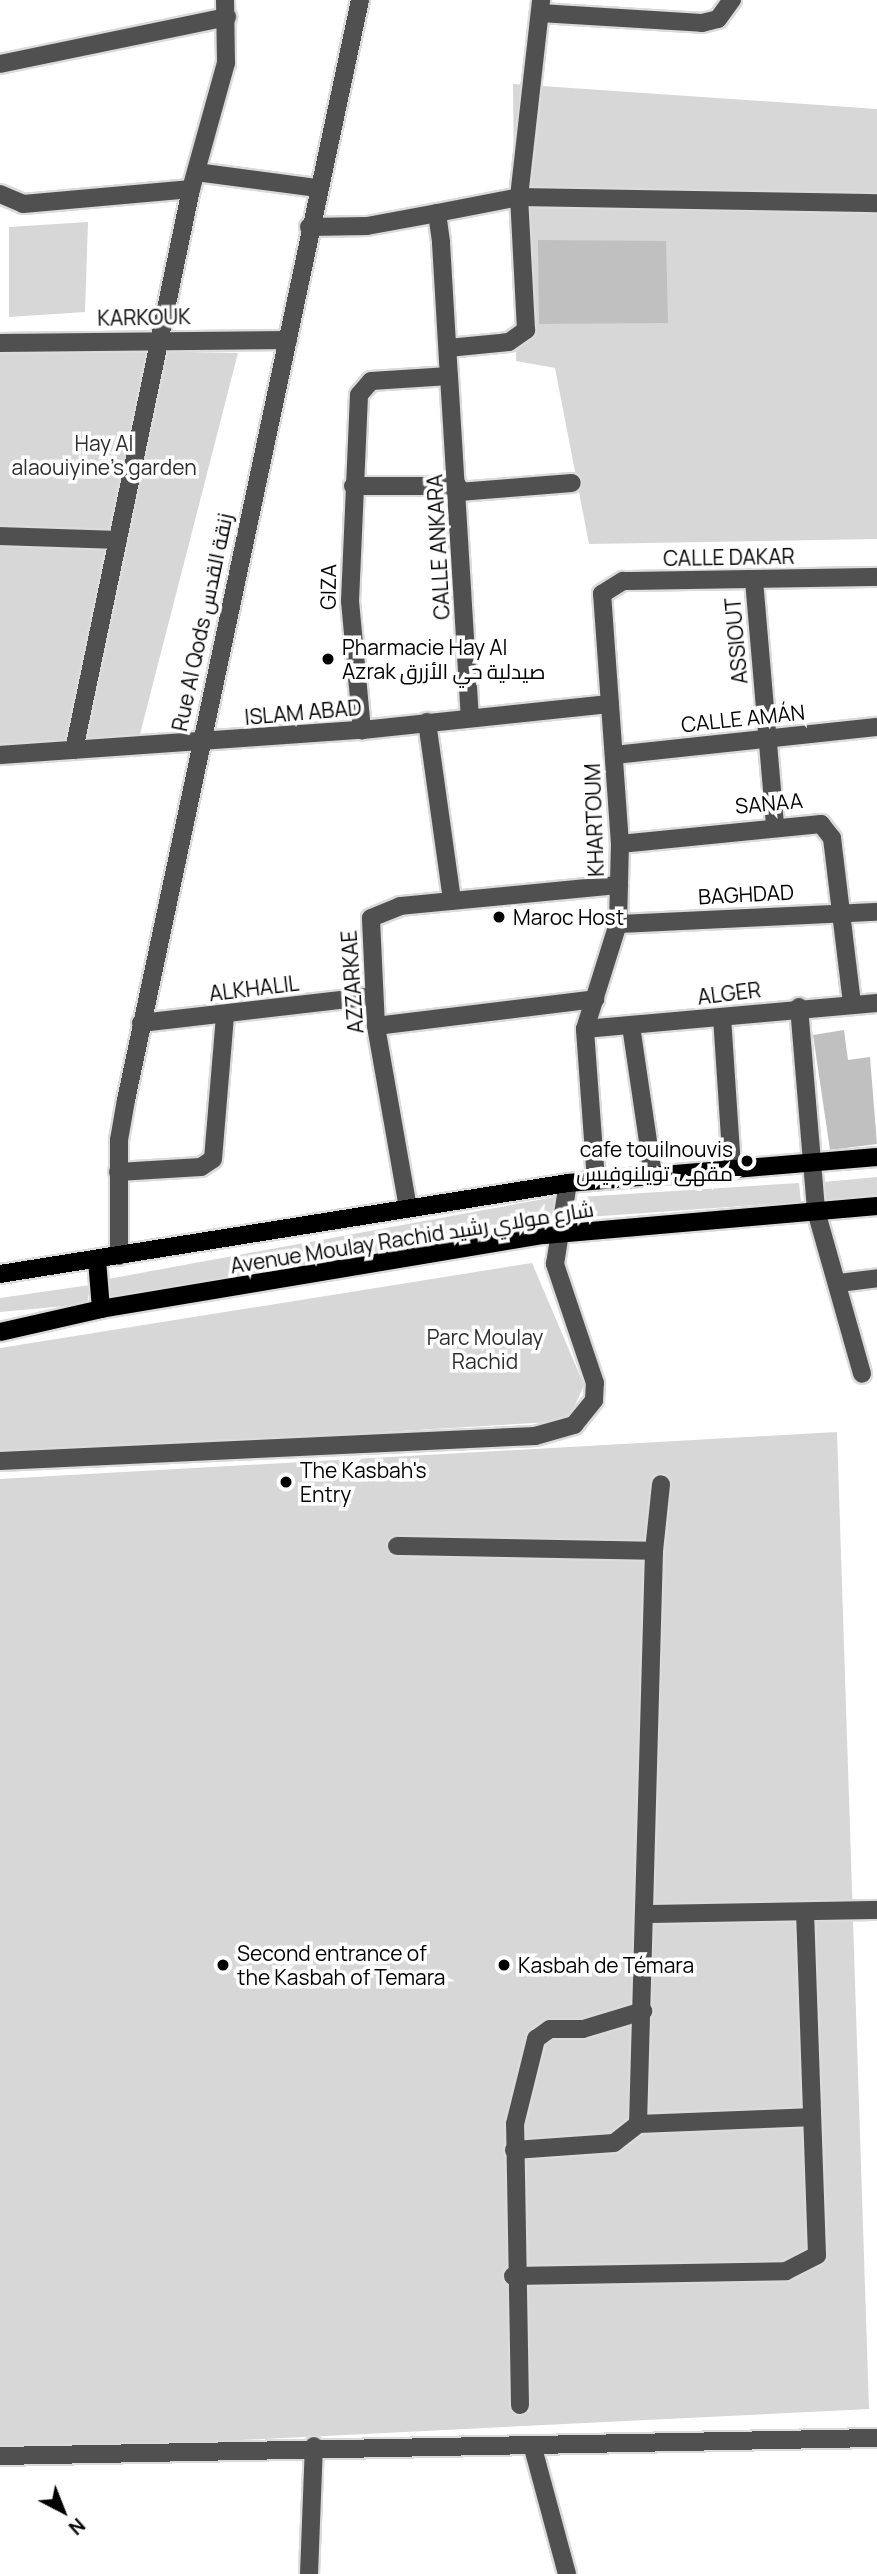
<!DOCTYPE html>
<html>
<head>
<meta charset="utf-8">
<style>
  body { margin:0 }
  #map { position:relative; width:877px; height:2574px; overflow:hidden; background:#fff; font-family:Manrope,Cairo,sans-serif }
  div>[style] { position:absolute }
  .green>* { inset:0; background:#d7d7d7 }
  .building>* { inset:0; background:#c0c0c0 }
  .roads { filter:drop-shadow(2px 0 #dbdbdb) drop-shadow(-2px 0 #dbdbdb) drop-shadow(0 2px #dbdbdb) drop-shadow(0 -2px #dbdbdb) }
  .minor>* { height:18px; margin:-9px; padding:0 9px; transform-origin:9px; border-radius:9px; background:#505050 }
  .major>* { height:18px; margin:-9px; padding:0 9px; transform-origin:9px; border-radius:9px; background:#000 }
  .dots>* { width:19px; height:19px; translate:-50% -50%; box-sizing:border-box; border:4px solid #fff; border-radius:50% }
  span { translate:-50% -50%; white-space:nowrap; text-align:center; line-height:1.15; -webkit-text-stroke:7px #fff; paint-order:stroke }
  .street-label { font-size:21px; color:#000 }
  .park-label { font-size:21px; color:#2e2e2e }
  .poi-label { font-size:21px; color:#000 }
  .left { translate:0 -50%; text-align:left }
  .right { translate:-100% -50%; text-align:right }
  .north { position:absolute; left:28px; top:2476px; width:70px; height:70px; -webkit-text-stroke:5px #fff; paint-order:stroke; rotate:138deg; font-size:19px; font-weight:700; line-height:28px; text-align:center; color:#000 }
  .north::after { content:''; display:block; margin:auto; width:24px; height:32px; background:#000; clip-path:polygon(50% 0,100% 100%,50% 72%,0 100%) }
</style>
</head>
<body>
<div id="map">
  <div class="green">
    <div style="clip-path:polygon(513px 84px,877px 109px,877px 539px,589px 544px,555px 368px,516px 361px)"></div>
    <div style="clip-path:polygon(88px 222px,85px 312px,9px 317px,9px 227px)"></div>
    <div style="clip-path:polygon(82px 350px,238px 353px,139px 738px,0 748px,0 354px)"></div>
    <div style="clip-path:polygon(877px 1177px,877px 1198px,825px 1203px,824px 1182px)"></div>
    <div style="clip-path:polygon(799px 1183px,801px 1202px,574px 1218px,580px 1197px)"></div>
    <div style="clip-path:polygon(560px 1196px,549px 1225px,108px 1299px,108px 1279px)"></div>
    <div style="clip-path:polygon(532px 1263px,584px 1385px,568px 1421px,0 1455px,0 1348px)"></div>
    <div style="clip-path:polygon(90px 1285px,87px 1304px,0 1312px,0 1298px)"></div>
    <div style="clip-path:polygon(837px 1432px,869px 2409px,0 2452px,0 1479px)"></div>
  </div>
  <div class="building">
    <div style="clip-path:polygon(538px 240px,666px 241px,668px 323px,539px 324px)"></div>
    <div style="clip-path:polygon(844px 1030px,848px 1060px,870px 1057px,877px 1144px,830px 1150px,813px 1035px)"></div>
  </div>
  <div class="roads">
    <div class="minor">
      <div style="left:540px;top:13px;width:162px;rotate:3.5deg"></div>
      <div style="left:702px;top:23px;width:16px;rotate:-14deg"></div>
      <div style="left:718px;top:19px;width:24px;rotate:-54deg"></div>
      <div style="left:0;top:64px;width:232px;rotate:-11.7deg"></div>
      <div style="left:196px;top:172px;width:123px;rotate:7.5deg"></div>
      <div style="left:0;top:194px;width:25px;rotate:23deg"></div>
      <div style="left:23px;top:204px;width:169px;rotate:-5.1deg"></div>
      <div style="left:437px;top:213px;width:84px;rotate:-11deg"></div>
      <div style="left:519px;top:197px;width:358px;rotate:1deg"></div>
      <div style="left:309px;top:227px;width:58px;rotate:-1deg"></div>
      <div style="left:367px;top:226px;width:71px;rotate:-10.5deg"></div>
      <div style="left:437px;top:213px;width:30px;rotate:82deg"></div>
      <div style="left:441px;top:243px;width:133px;rotate:86.6deg"></div>
      <div style="left:449px;top:376px;width:78px;rotate:176.3deg"></div>
      <div style="left:371px;top:381px;width:18px;rotate:131deg"></div>
      <div style="left:359px;top:395px;width:206px;rotate:92.5deg"></div>
      <div style="left:350px;top:601px;width:130px;rotate:84.7deg"></div>
      <div style="left:0;top:343px;width:288px;rotate:-0.6deg"></div>
      <div style="left:448px;top:348px;width:61px;rotate:-5.6deg"></div>
      <div style="left:509px;top:342px;width:21px;rotate:-35deg"></div>
      <div style="left:526px;top:330px;width:133px;rotate:-93deg"></div>
      <div style="left:519px;top:197px;width:198px;rotate:-83.6deg"></div>
      <div style="left:449px;top:376px;width:342px;rotate:86.5deg"></div>
      <div style="left:353px;top:486px;width:105px"></div>
      <div style="left:459px;top:492px;width:113px;rotate:-4.6deg"></div>
      <div style="left:0;top:536px;width:118px;rotate:1.9deg"></div>
      <div style="left:754px;top:580px;width:245px;rotate:85.1deg"></div>
      <div style="left:427px;top:722px;width:180px;rotate:82deg"></div>
      <div style="left:74px;top:750px;width:573px;rotate:-78.22deg"></div>
      <div style="left:191px;top:189px;width:131px;rotate:-74.5deg"></div>
      <div style="left:226px;top:63px;width:63px;rotate:-90.9deg"></div>
      <div style="left:0;top:755px;width:363px;rotate:-4deg"></div>
      <div style="left:362px;top:730px;width:249px;rotate:-6deg"></div>
      <div style="left:614px;top:755px;width:264px;rotate:-6.1deg"></div>
      <div style="left:620px;top:844px;width:202px;rotate:-5.7deg"></div>
      <div style="left:821px;top:824px;width:18px;rotate:52deg"></div>
      <div style="left:832px;top:838px;width:167px;rotate:83.1deg"></div>
      <div style="left:618px;top:924px;width:259px;rotate:-2.7deg"></div>
      <div style="left:799px;top:1007px;width:205px;rotate:85.2deg"></div>
      <div style="left:816px;top:1211px;width:169px;rotate:74.2deg"></div>
      <div style="left:722px;top:1017px;width:151px;rotate:86.2deg"></div>
      <div style="left:141px;top:1023px;width:234px;rotate:-6.6deg"></div>
      <div style="left:376px;top:1026px;width:221px;rotate:-7deg"></div>
      <div style="left:631px;top:1026px;width:151px;rotate:81.6deg"></div>
      <div style="left:585px;top:1029px;width:293px;rotate:-5.1deg"></div>
      <div style="left:118px;top:1172px;width:83px;rotate:-3.4deg"></div>
      <div style="left:201px;top:1167px;width:14px;rotate:-34deg"></div>
      <div style="left:213px;top:1159px;width:144px;rotate:-85.2deg"></div>
      <div style="left:596px;top:1180px;width:151px;rotate:-94.2deg"></div>
      <div style="left:585px;top:1029px;width:110px;rotate:-72.6deg"></div>
      <div style="left:618px;top:924px;width:80px;rotate:-88.6deg"></div>
      <div style="left:620px;top:844px;width:251px;rotate:-94.1deg"></div>
      <div style="left:602px;top:594px;width:25px;rotate:-32deg"></div>
      <div style="left:623px;top:581px;width:254px;rotate:-0.9deg"></div>
      <div style="left:408px;top:1208px;width:185px;rotate:-100deg"></div>
      <div style="left:376px;top:1026px;width:108px;rotate:-92.7deg"></div>
      <div style="left:371px;top:918px;width:31px;rotate:-22deg"></div>
      <div style="left:400px;top:906px;width:220px;rotate:-5.5deg"></div>
      <div style="left:119px;top:1256px;width:116px;rotate:-90deg"></div>
      <div style="left:119px;top:1140px;width:41px;rotate:-80.1deg"></div>
      <div style="left:126px;top:1100px;width:1125px;rotate:-77.99deg"></div>
      <div style="left:839px;top:1283px;width:38px;rotate:-7deg"></div>
      <div style="left:0;top:1461px;width:536px;rotate:-2.68deg"></div>
      <div style="left:535px;top:1436px;width:41px;rotate:-15.8deg"></div>
      <div style="left:574px;top:1425px;width:32px;rotate:-51deg"></div>
      <div style="left:594px;top:1400px;width:17px;rotate:-87deg"></div>
      <div style="left:595px;top:1383px;width:126px;rotate:-108.6deg"></div>
      <div style="left:555px;top:1264px;width:82px;rotate:-80.9deg"></div>
      <div style="left:397px;top:1546px;width:257px;rotate:1.1deg"></div>
      <div style="left:645px;top:1914px;width:232px;rotate:-1deg"></div>
      <div style="left:638px;top:2124px;width:171px;rotate:-2.3deg"></div>
      <div style="left:514px;top:2150px;width:100px;rotate:-4deg"></div>
      <div style="left:614px;top:2143px;width:31px;rotate:-38deg"></div>
      <div style="left:638px;top:2124px;width:573px;rotate:-88.4deg"></div>
      <div style="left:654px;top:1551px;width:67px;rotate:-84deg"></div>
      <div style="left:513px;top:2276px;width:273px;rotate:-1deg"></div>
      <div style="left:786px;top:2271px;width:35px;rotate:-27deg"></div>
      <div style="left:817px;top:2255px;width:341px;rotate:-92deg"></div>
      <div style="left:520px;top:2405px;width:281px;rotate:-91deg"></div>
      <div style="left:515px;top:2124px;width:88px;rotate:-76.1deg"></div>
      <div style="left:536px;top:2039px;width:17px;rotate:-36deg"></div>
      <div style="left:550px;top:2029px;width:33px"></div>
      <div style="left:583px;top:2029px;width:63px;rotate:-16.7deg"></div>
      <div style="left:533px;top:2448px;width:131px;rotate:74.9deg"></div>
      <div style="left:0;top:2456px;width:877px;rotate:-1.18deg"></div>
      <div style="left:309px;top:2574px;width:128px;rotate:-87.8deg"></div>
    </div>
    <div class="major">
      <div style="left:97px;top:1260px;width:49px;rotate:85.3deg"></div>
      <div style="left:0;top:1274px;width:575px;rotate:-9.1deg"></div>
      <div style="left:568px;top:1183px;width:310px;rotate:-4.8deg"></div>
      <div style="left:0;top:1332px;width:104px;rotate:-12.8deg"></div>
      <div style="left:101px;top:1309px;width:450px;rotate:-9.5deg"></div>
      <div style="left:545px;top:1235px;width:333px;rotate:-5deg"></div>
    </div>
  </div>
  <div class="dots">
    <div style="left:328px;top:659px;background:#000"></div>
    <div style="left:499px;top:917px;background:#000"></div>
    <div style="left:747px;top:1161px;background:#000"></div>
    <div style="left:286px;top:1482px;background:#000"></div>
    <div style="left:223px;top:1965px;background:#000"></div>
    <div style="left:504px;top:1965px;background:#000"></div>
  </div>
  <div class="street-label">
    <span style="left:144px;top:317px;rotate:-1deg">KARKOUK</span>
    <span style="left:438px;top:547px;rotate:-93deg">CALLE ANKARA</span>
    <span style="left:729px;top:557px;rotate:-1deg">CALLE DAKAR</span>
    <span style="left:328px;top:587px;rotate:-89deg">GIZA</span>
    <span style="left:202px;top:622px;rotate:-78deg">Rue Al Qods زنقة القدس</span>
    <span style="left:736px;top:641px;rotate:-95deg">ASSIOUT</span>
    <span style="left:303px;top:712px;rotate:-5deg">ISLAM ABAD</span>
    <span style="left:743px;top:718px;rotate:-6deg">CALLE AMÁN</span>
    <span style="left:769px;top:803px;rotate:-5deg">SANAA</span>
    <span style="left:594px;top:820px;rotate:-92deg">KHARTOUM</span>
    <span style="left:746px;top:894px;rotate:-3deg">BAGHDAD</span>
    <span style="left:352px;top:982px;rotate:-94deg">AZZARKAE</span>
    <span style="left:254px;top:988px;rotate:-7deg">ALKHALIL</span>
    <span style="left:729px;top:993px;rotate:-7deg">ALGER</span>
    <span style="left:412px;top:1237px;rotate:-9deg">Avenue Moulay Rachid شارع مولاي رشيد</span>
  </div>
  <div class="park-label">
    <span style="left:104px;top:455px">Hay Al<br>alaouiyine's garden</span>
    <span style="left:485px;top:1349px">Parc Moulay<br>Rachid</span>
  </div>
  <div class="poi-label">
    <span class="left" style="left:342px;top:659px">Pharmacie Hay Al<br>Azrak صيدلية حي الأزرق</span>
    <span class="left" style="left:513px;top:917px">Maroc Host</span>
    <span class="right" style="left:733px;top:1161px">cafe touilnouvis<br>مقهى تويلنوفيس</span>
    <span class="left" style="left:300px;top:1482px">The Kasbah's<br>Entry</span>
    <span class="left" style="left:237px;top:1965px">Second entrance of<br>the Kasbah of Temara</span>
    <span class="left" style="left:518px;top:1965px">Kasbah de Témara</span>
  </div>
  <div class="north">N</div>
</div>
</body>
</html>
